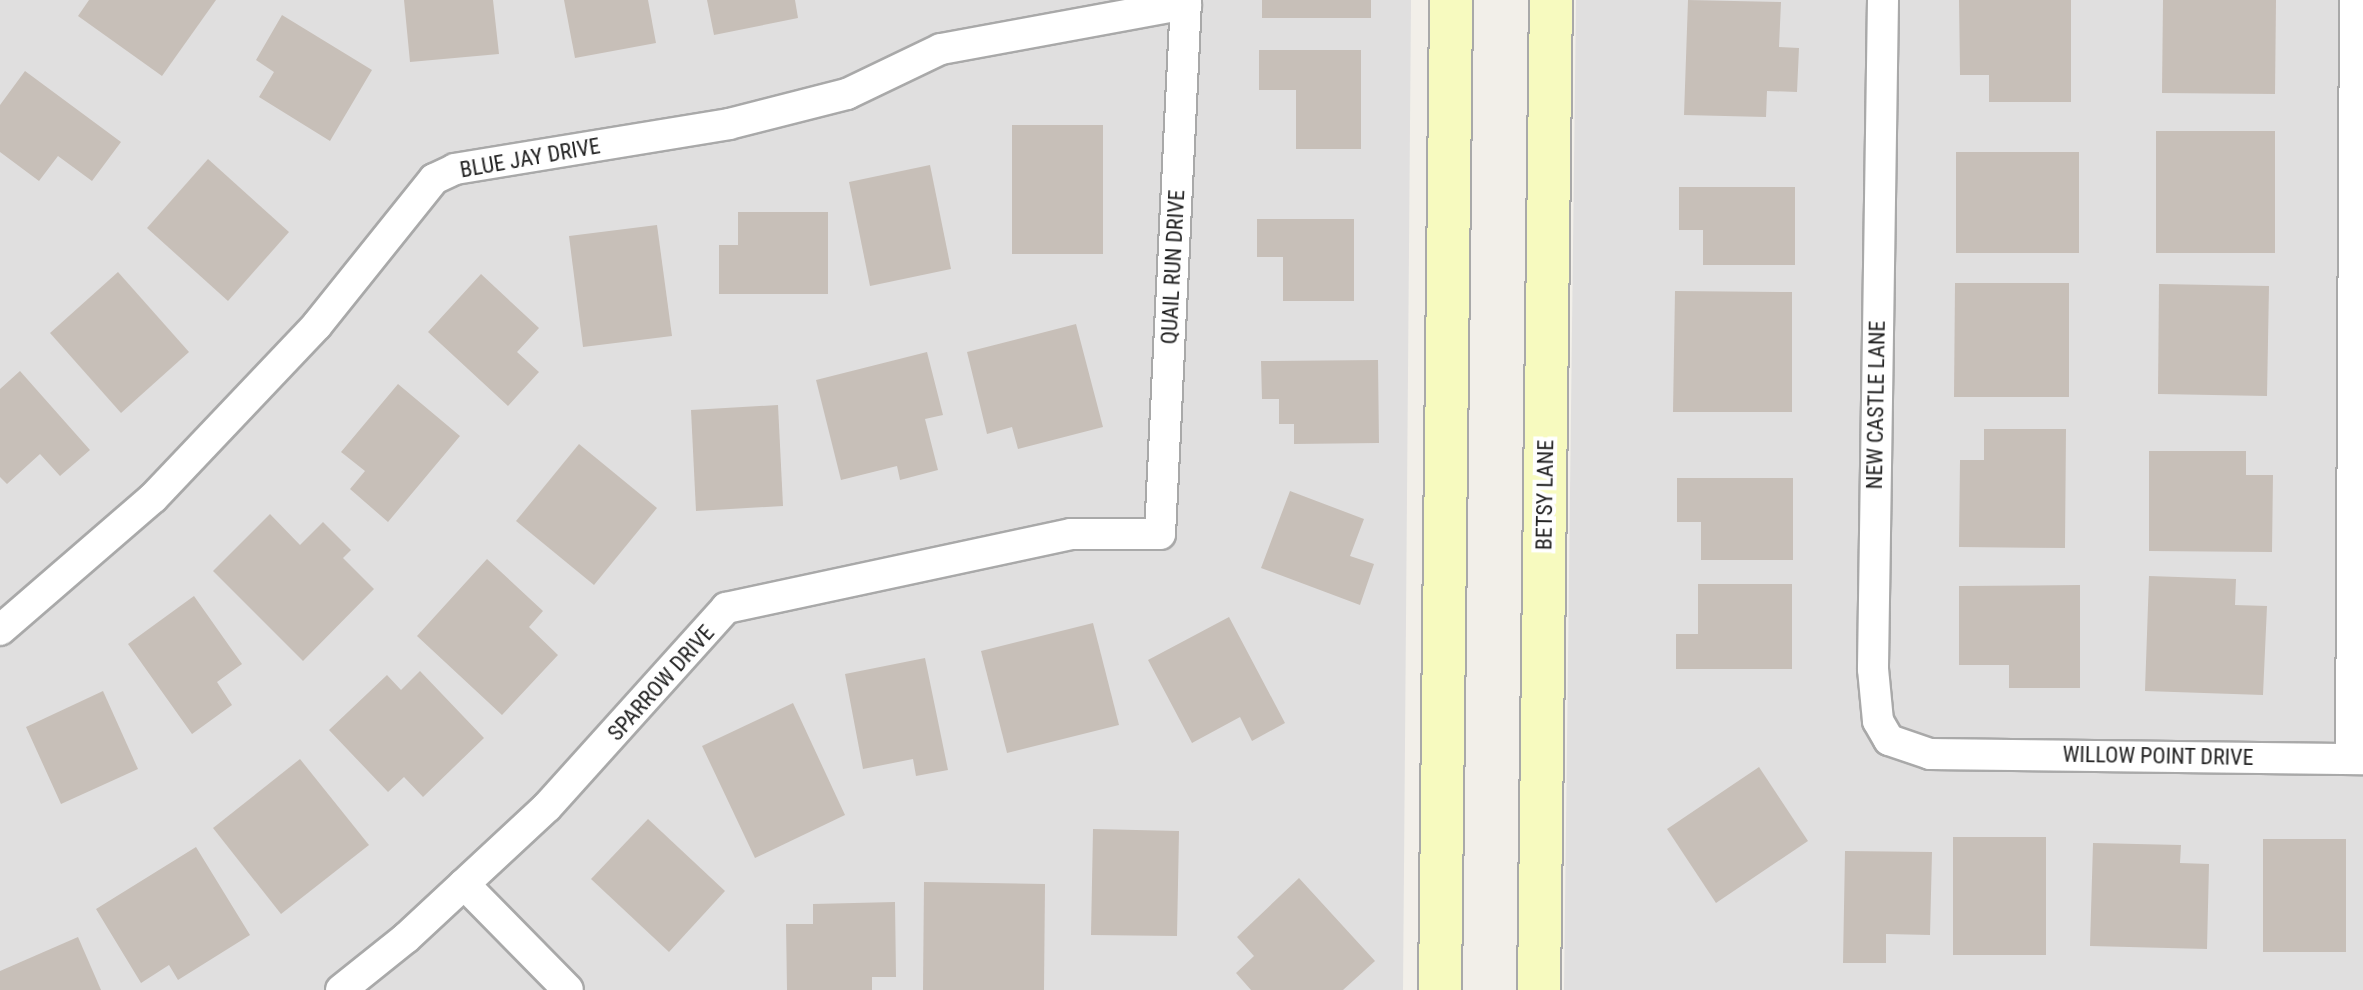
<!DOCTYPE html>
<html>
<head>
<meta charset="utf-8">
<style>
  body { margin:0 }
  #map { position:relative; width:2363px; height:990px; overflow:hidden; background:#f2efe9; font-family:"Roboto Condensed",sans-serif }
  div>[style] { position:absolute }
  .residential>* { inset:0; background:#e0dfdf }
  .building>* { inset:0; background:#c7bfb8 }
  .roads { filter:drop-shadow(2px 0 #a9a9a9) drop-shadow(-2px 0 #a9a9a9) drop-shadow(0 2px #a9a9a9) drop-shadow(0 -2px #a9a9a9) }
  .minor>* { height:30px; margin:-15px; padding:0 15px; transform-origin:15px; border-radius:15px; background:#fff }
  .secondary>* { height:42px; margin:-21px; padding:0 21px; transform-origin:21px; border-radius:21px; background:#f7fabf }
  span { translate:-50% -50%; white-space:nowrap; text-align:center; line-height:1.15; -webkit-text-stroke:8px #fff; paint-order:stroke }
  .street-label { font-size:22px; color:#222 }
</style>
</head>
<body>
<div id="map">
  <div class="residential">
    <div style="clip-path:polygon(0 0,1411px 0,1403px 990px,0 990px)"></div>
    <div style="clip-path:polygon(1576px 0,2363px 0,2363px 990px,1564px 990px)"></div>
  </div>
  <div class="building">
    <div style="clip-path:polygon(89px 0,216px 0,162px 76px,78px 16px)"></div>
    <div style="clip-path:polygon(404px 0,493px 0,499px 54px,410px 62px)"></div>
    <div style="clip-path:polygon(564px 0,648px 0,656px 43px,575px 58px)"></div>
    <div style="clip-path:polygon(707px 0,795px 0,798px 18px,714px 35px)"></div>
    <div style="clip-path:polygon(1262px 0,1371px 0,1371px 18px,1262px 18px)"></div>
    <div style="clip-path:polygon(1688px 0,1781px 2px,1779px 47px,1799px 48px,1797px 92px,1767px 91px,1766px 117px,1684px 115px)"></div>
    <div style="clip-path:polygon(1959px 0,2071px 0,2071px 102px,1989px 102px,1989px 75px,1960px 75px)"></div>
    <div style="clip-path:polygon(2163px 0,2276px 0,2275px 94px,2162px 93px)"></div>
    <div style="clip-path:polygon(282px 15px,372px 70px,330px 141px,259px 97px,274px 72px,256px 60px)"></div>
    <div style="clip-path:polygon(1259px 50px,1361px 50px,1361px 149px,1296px 149px,1296px 90px,1259px 90px)"></div>
    <div style="clip-path:polygon(25px 71px,121px 142px,92px 181px,58px 156px,39px 181px,0 152px,0 105px)"></div>
    <div style="clip-path:polygon(1012px 125px,1103px 125px,1103px 254px,1012px 254px)"></div>
    <div style="clip-path:polygon(2156px 131px,2275px 131px,2275px 253px,2156px 253px)"></div>
    <div style="clip-path:polygon(1956px 152px,2079px 152px,2079px 253px,1956px 253px)"></div>
    <div style="clip-path:polygon(208px 159px,289px 232px,228px 301px,147px 228px)"></div>
    <div style="clip-path:polygon(930px 165px,951px 269px,870px 286px,849px 182px)"></div>
    <div style="clip-path:polygon(1679px 187px,1795px 187px,1795px 265px,1703px 265px,1703px 230px,1679px 230px)"></div>
    <div style="clip-path:polygon(738px 212px,828px 212px,828px 294px,719px 294px,719px 245px,738px 245px)"></div>
    <div style="clip-path:polygon(1257px 219px,1354px 219px,1354px 301px,1283px 301px,1283px 257px,1257px 257px)"></div>
    <div style="clip-path:polygon(657px 225px,672px 336px,583px 347px,569px 236px)"></div>
    <div style="clip-path:polygon(118px 272px,189px 352px,121px 413px,50px 333px)"></div>
    <div style="clip-path:polygon(481px 274px,539px 328px,517px 352px,539px 372px,508px 406px,428px 332px)"></div>
    <div style="clip-path:polygon(1955px 283px,2069px 283px,2069px 397px,1954px 397px)"></div>
    <div style="clip-path:polygon(2159px 284px,2269px 286px,2267px 396px,2158px 394px)"></div>
    <div style="clip-path:polygon(1675px 291px,1792px 292px,1792px 412px,1673px 412px)"></div>
    <div style="clip-path:polygon(1076px 324px,1103px 427px,1018px 449px,1012px 427px,987px 434px,967px 352px)"></div>
    <div style="clip-path:polygon(927px 352px,943px 415px,925px 419px,938px 470px,900px 480px,897px 466px,841px 480px,816px 380px)"></div>
    <div style="clip-path:polygon(1378px 360px,1379px 443px,1294px 444px,1294px 424px,1279px 424px,1279px 399px,1262px 399px,1261px 361px)"></div>
    <div style="clip-path:polygon(20px 371px,90px 450px,60px 476px,40px 454px,7px 484px,0 477px,0 389px)"></div>
    <div style="clip-path:polygon(398px 384px,460px 436px,388px 522px,350px 489px,365px 471px,341px 452px)"></div>
    <div style="clip-path:polygon(778px 405px,783px 506px,696px 511px,691px 410px)"></div>
    <div style="clip-path:polygon(1984px 429px,2066px 429px,2065px 548px,1959px 547px,1960px 460px,1984px 460px)"></div>
    <div style="clip-path:polygon(579px 444px,657px 508px,594px 585px,516px 521px)"></div>
    <div style="clip-path:polygon(2149px 451px,2246px 451px,2246px 475px,2273px 475px,2272px 552px,2149px 551px)"></div>
    <div style="clip-path:polygon(1677px 478px,1793px 478px,1793px 560px,1701px 560px,1701px 522px,1677px 522px)"></div>
    <div style="clip-path:polygon(1290px 491px,1364px 519px,1350px 556px,1374px 564px,1360px 605px,1261px 568px)"></div>
    <div style="clip-path:polygon(270px 514px,300px 545px,323px 522px,351px 550px,343px 558px,374px 589px,303px 661px,213px 571px)"></div>
    <div style="clip-path:polygon(487px 559px,543px 611px,529px 627px,558px 655px,502px 715px,417px 636px)"></div>
    <div style="clip-path:polygon(2149px 576px,2236px 579px,2235px 605px,2267px 606px,2263px 695px,2145px 691px)"></div>
    <div style="clip-path:polygon(1698px 584px,1792px 584px,1792px 669px,1676px 669px,1676px 634px,1698px 634px)"></div>
    <div style="clip-path:polygon(2080px 585px,2080px 688px,2009px 688px,2009px 665px,1959px 665px,1959px 586px)"></div>
    <div style="clip-path:polygon(194px 596px,242px 664px,217px 682px,232px 705px,192px 734px,128px 644px)"></div>
    <div style="clip-path:polygon(1229px 617px,1285px 723px,1252px 741px,1240px 717px,1192px 743px,1148px 660px)"></div>
    <div style="clip-path:polygon(1093px 623px,1119px 725px,1007px 753px,981px 651px)"></div>
    <div style="clip-path:polygon(925px 658px,948px 770px,916px 776px,913px 759px,863px 769px,845px 674px)"></div>
    <div style="clip-path:polygon(420px 671px,484px 738px,423px 797px,404px 777px,388px 792px,329px 730px,387px 675px,401px 690px)"></div>
    <div style="clip-path:polygon(103px 691px,138px 769px,61px 804px,26px 727px)"></div>
    <div style="clip-path:polygon(793px 703px,845px 815px,755px 858px,702px 746px)"></div>
    <div style="clip-path:polygon(300px 759px,369px 845px,281px 914px,213px 828px)"></div>
    <div style="clip-path:polygon(1759px 767px,1808px 841px,1716px 903px,1667px 829px)"></div>
    <div style="clip-path:polygon(648px 819px,725px 891px,669px 952px,591px 879px)"></div>
    <div style="clip-path:polygon(1093px 829px,1179px 831px,1177px 936px,1091px 935px)"></div>
    <div style="clip-path:polygon(1953px 837px,2046px 837px,2046px 955px,1953px 955px)"></div>
    <div style="clip-path:polygon(2263px 839px,2346px 839px,2346px 952px,2263px 952px)"></div>
    <div style="clip-path:polygon(2093px 843px,2181px 845px,2180px 863px,2209px 864px,2207px 949px,2090px 946px)"></div>
    <div style="clip-path:polygon(196px 847px,250px 935px,178px 980px,169px 965px,141px 983px,96px 909px)"></div>
    <div style="clip-path:polygon(1845px 851px,1932px 852px,1930px 935px,1886px 934px,1886px 963px,1843px 963px)"></div>
    <div style="clip-path:polygon(1299px 878px,1375px 961px,1343px 990px,1251px 990px,1236px 973px,1254px 956px,1237px 937px)"></div>
    <div style="clip-path:polygon(924px 882px,1045px 884px,1044px 990px,923px 990px)"></div>
    <div style="clip-path:polygon(895px 902px,896px 977px,872px 977px,872px 990px,787px 990px,786px 924px,813px 924px,813px 904px)"></div>
    <div style="clip-path:polygon(78px 937px,101px 990px,0 990px,0 971px)"></div>
  </div>
  <div class="roads">
    <div class="minor">
      <div style="left:1883px;top:0;width:669px;rotate:90.86deg"></div>
      <div style="left:1873px;top:669px;width:52px;rotate:84.5deg"></div>
      <div style="left:1878px;top:721px;width:22px;rotate:60deg"></div>
      <div style="left:1889px;top:740px;width:43px;rotate:18.9deg"></div>
      <div style="left:1930px;top:754px;width:433px;rotate:0.7deg"></div>
      <div style="left:0;top:630px;width:202px;rotate:-40.8deg"></div>
      <div style="left:153px;top:498px;width:238px;rotate:-46.5deg"></div>
      <div style="left:317px;top:325px;width:187px;rotate:-51.3deg"></div>
      <div style="left:434px;top:179px;width:23px;rotate:-25deg"></div>
      <div style="left:455px;top:169px;width:278px;rotate:-9.3deg"></div>
      <div style="left:729px;top:124px;width:122px;rotate:-14.3deg"></div>
      <div style="left:847px;top:94px;width:104px;rotate:-25.6deg"></div>
      <div style="left:941px;top:49px;width:249px;rotate:-10.4deg"></div>
      <div style="left:2351px;top:759px;width:759px;rotate:-89.7deg"></div>
      <div style="left:464px;top:884px;width:148px;rotate:45.5deg"></div>
      <div style="left:341px;top:990px;width:83px;rotate:-38.7deg"></div>
      <div style="left:406px;top:938px;width:192px;rotate:-42.9deg"></div>
      <div style="left:547px;top:807px;width:268px;rotate:-48deg"></div>
      <div style="left:726px;top:608px;width:353px;rotate:-12.1deg"></div>
      <div style="left:1071px;top:534px;width:89px"></div>
      <div style="left:1160px;top:534px;width:535px;rotate:-87.21deg"></div>
    </div>
    <div class="secondary">
      <div style="left:1440px;top:990px;width:990px;rotate:-89.36deg"></div>
      <div style="left:1539px;top:990px;width:990px;rotate:-89.31deg"></div>
    </div>
  </div>
  <div class="street-label">
    <span style="left:530px;top:158px;rotate:-10deg">BLUE JAY DRIVE</span>
    <span style="left:1173px;top:267px;rotate:-87deg">QUAIL RUN DRIVE</span>
    <span style="left:1876px;top:405px;rotate:-89deg">NEW CASTLE LANE</span>
    <span style="left:1545px;top:495px;rotate:-89deg">BETSY LANE</span>
    <span style="left:661px;top:683px;rotate:-48deg">SPARROW DRIVE</span>
    <span style="left:2158px;top:756px;rotate:1deg">WILLOW POINT DRIVE</span>
  </div>
</div>
</body>
</html>
